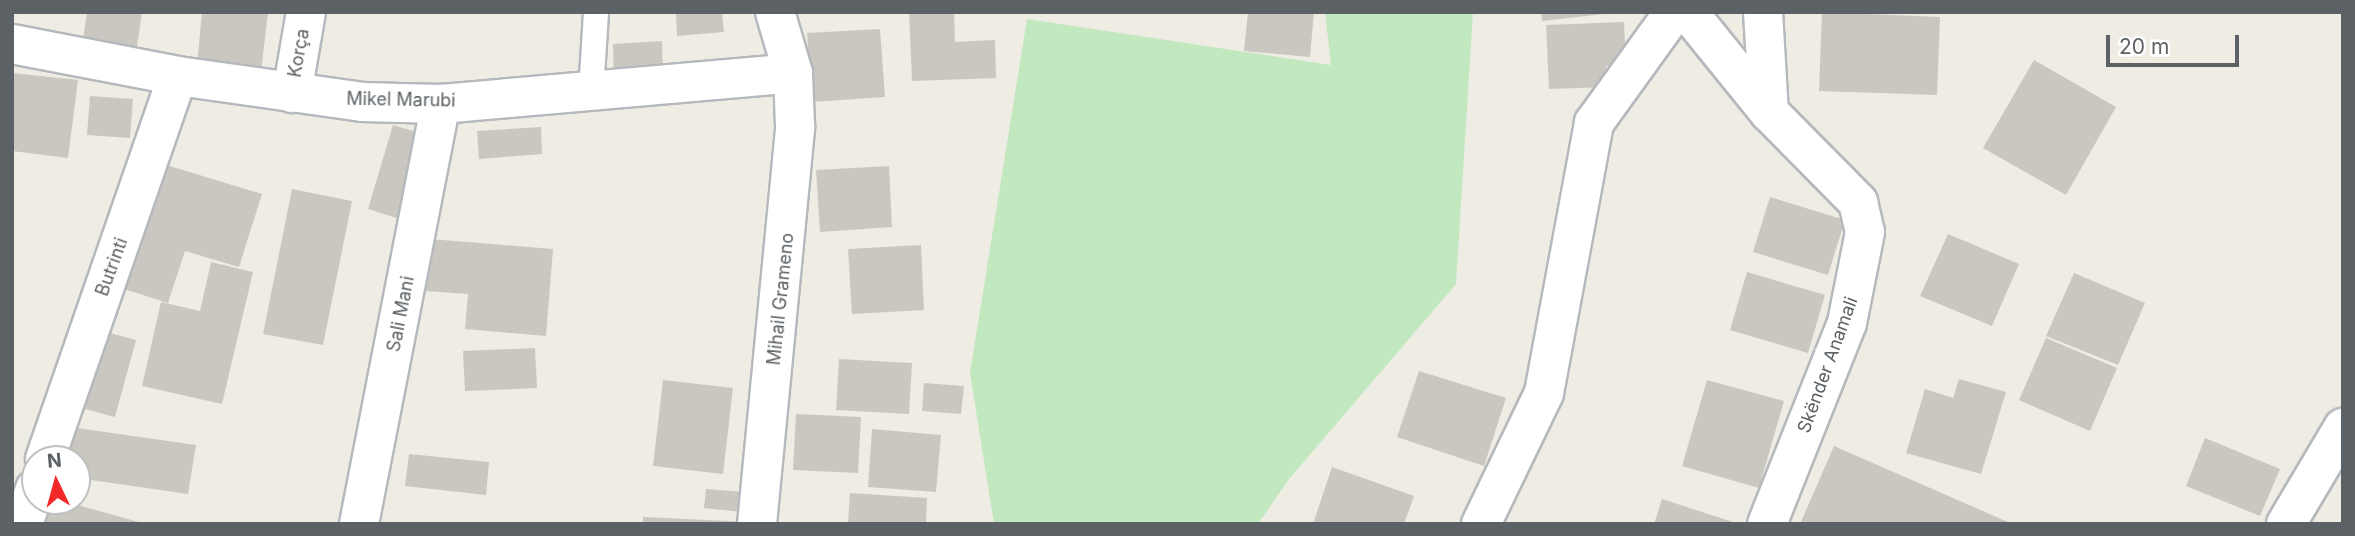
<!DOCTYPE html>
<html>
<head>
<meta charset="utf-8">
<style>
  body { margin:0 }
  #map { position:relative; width:2355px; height:536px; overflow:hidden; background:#efece4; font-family:Inter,sans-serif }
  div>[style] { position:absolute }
  .green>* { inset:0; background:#c2e8bf }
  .building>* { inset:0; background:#cac7c1 }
  .roads { filter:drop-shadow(2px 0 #b5b8bc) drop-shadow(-2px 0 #b5b8bc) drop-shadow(0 2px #b5b8bc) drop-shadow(0 -2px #b5b8bc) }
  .lane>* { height:24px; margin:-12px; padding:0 12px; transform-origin:12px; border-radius:12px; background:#fff }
  .street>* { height:38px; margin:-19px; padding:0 19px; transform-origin:19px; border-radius:19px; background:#fff }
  span { translate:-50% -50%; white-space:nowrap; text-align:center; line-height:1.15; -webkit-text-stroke:7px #fff; paint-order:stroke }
  .street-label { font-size:18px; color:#5c6165 }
  .frame { position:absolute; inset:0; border:14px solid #5c6165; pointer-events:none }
  .north { position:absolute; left:21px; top:445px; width:70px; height:70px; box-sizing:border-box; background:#fff; border:2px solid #bec0c1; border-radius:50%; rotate:355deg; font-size:19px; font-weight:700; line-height:28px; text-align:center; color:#5c6165 }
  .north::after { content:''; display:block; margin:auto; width:24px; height:32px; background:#f22928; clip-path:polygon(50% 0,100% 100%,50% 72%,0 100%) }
  .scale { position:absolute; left:2106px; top:35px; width:133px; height:32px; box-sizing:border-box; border:4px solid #5c6165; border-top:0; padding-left:9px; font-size:21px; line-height:24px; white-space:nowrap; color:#5c6165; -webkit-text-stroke:5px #fff; paint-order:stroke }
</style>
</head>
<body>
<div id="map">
  <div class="green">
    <div style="clip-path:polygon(1325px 12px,1473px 12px,1456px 284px,1289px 479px,1258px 524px,994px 524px,970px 373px,1027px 19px,1331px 65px)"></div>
  </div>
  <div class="building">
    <div style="clip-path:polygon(87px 12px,142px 12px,135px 60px,81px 53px)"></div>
    <div style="clip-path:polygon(202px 12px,268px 12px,261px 72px,197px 65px)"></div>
    <div style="clip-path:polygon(676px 12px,722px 12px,724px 32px,677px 36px)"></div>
    <div style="clip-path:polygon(909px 12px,954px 12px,955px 42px,995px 40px,996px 78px,912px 81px)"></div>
    <div style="clip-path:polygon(1248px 12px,1314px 12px,1310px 57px,1244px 51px)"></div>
    <div style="clip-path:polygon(1541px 12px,1603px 12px,1604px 14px,1542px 21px)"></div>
    <div style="clip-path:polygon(1822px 12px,1940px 17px,1937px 95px,1819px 91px)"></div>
    <div style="clip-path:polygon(1624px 22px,1626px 65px,1606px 66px,1607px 87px,1549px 89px,1546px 25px)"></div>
    <div style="clip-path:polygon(880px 29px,885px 97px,812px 102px,807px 33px)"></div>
    <div style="clip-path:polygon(662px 41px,663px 77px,614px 80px,613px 44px)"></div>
    <div style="clip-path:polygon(2034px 60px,2116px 107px,2066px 195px,1983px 148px)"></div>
    <div style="clip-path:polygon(12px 73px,78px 80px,68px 158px,12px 151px)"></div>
    <div style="clip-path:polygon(90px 96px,133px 99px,130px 138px,87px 135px)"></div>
    <div style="clip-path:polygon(393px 125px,427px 135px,403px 220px,368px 209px)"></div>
    <div style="clip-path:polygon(541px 127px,542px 154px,479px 159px,477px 131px)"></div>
    <div style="clip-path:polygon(160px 163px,262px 194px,239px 267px,185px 251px,168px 303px,121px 288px)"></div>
    <div style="clip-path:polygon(889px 166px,892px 227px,820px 232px,816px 170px)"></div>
    <div style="clip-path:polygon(292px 189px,352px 201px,323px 345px,263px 334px)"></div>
    <div style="clip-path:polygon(1770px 197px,1845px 220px,1828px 275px,1753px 252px)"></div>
    <div style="clip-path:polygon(1948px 234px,2019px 264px,1992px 326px,1920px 296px)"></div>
    <div style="clip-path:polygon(430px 239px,553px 249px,546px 336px,465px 329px,468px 294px,426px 291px)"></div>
    <div style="clip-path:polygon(921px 245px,924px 310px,852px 314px,848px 249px)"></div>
    <div style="clip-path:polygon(211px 262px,253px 272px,222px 404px,142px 386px,161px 302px,200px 311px)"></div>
    <div style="clip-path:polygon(1747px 272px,1825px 295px,1808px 353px,1730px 330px)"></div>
    <div style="clip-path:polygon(2074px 273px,2145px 303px,2118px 365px,2046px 336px)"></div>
    <div style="clip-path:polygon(99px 330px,136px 340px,115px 417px,78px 407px)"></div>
    <div style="clip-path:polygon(2046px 338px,2117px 368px,2090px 431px,2019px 400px)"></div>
    <div style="clip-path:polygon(535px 348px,537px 388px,465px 391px,463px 351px)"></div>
    <div style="clip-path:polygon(839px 359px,912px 363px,909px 414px,836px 410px)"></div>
    <div style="clip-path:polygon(1419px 371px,1506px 398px,1484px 466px,1397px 437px)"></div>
    <div style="clip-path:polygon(1959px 379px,2006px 392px,1981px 474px,1906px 453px,1925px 389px,1953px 398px)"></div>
    <div style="clip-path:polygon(663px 380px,733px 388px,723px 474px,653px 466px)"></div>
    <div style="clip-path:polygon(1707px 380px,1784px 401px,1759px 488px,1682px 466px)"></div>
    <div style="clip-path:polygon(924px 383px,964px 386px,961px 414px,922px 411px)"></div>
    <div style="clip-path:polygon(796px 414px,861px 417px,858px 473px,793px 470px)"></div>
    <div style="clip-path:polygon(70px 427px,196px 445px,188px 494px,77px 478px,77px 459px,65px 459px)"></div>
    <div style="clip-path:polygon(872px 429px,941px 435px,936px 492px,868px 487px)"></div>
    <div style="clip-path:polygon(2205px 438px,2280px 469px,2260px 516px,2186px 486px)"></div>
    <div style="clip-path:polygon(1834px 446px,2008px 522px,2007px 524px,1800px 524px)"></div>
    <div style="clip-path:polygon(409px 454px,489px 462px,486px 495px,405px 486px)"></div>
    <div style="clip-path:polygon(1332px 467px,1414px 496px,1404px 524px,1313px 524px)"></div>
    <div style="clip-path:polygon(706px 489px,745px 492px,742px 512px,704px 508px)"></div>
    <div style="clip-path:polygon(850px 493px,927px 498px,926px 524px,848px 524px)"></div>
    <div style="clip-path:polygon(1662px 499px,1736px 523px,1736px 524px,1654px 524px)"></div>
    <div style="clip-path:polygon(50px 501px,63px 501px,146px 524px,44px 524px)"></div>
    <div style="clip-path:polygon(643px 517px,750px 522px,750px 524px,643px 524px)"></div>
  </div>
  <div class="roads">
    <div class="lane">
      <div style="left:591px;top:92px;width:80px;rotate:-86.4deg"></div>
    </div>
    <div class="street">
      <div style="left:1688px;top:12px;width:129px;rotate:51deg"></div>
      <div style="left:1769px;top:112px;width:127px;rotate:45.3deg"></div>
      <div style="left:1858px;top:202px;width:31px;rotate:77deg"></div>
      <div style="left:1865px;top:232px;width:93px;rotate:101.2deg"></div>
      <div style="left:1847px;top:323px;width:216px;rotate:111.7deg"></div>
      <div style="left:1763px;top:12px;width:100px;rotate:86.6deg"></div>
      <div style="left:12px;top:44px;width:169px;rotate:10.9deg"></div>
      <div style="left:178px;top:76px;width:186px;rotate:8deg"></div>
      <div style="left:362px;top:102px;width:79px;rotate:1.5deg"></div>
      <div style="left:441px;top:104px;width:353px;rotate:-5deg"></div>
      <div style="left:292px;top:93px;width:82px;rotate:-80.2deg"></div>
      <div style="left:45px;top:459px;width:405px;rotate:-70.9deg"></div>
      <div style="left:23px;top:524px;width:37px;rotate:-71deg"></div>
      <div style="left:359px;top:524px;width:428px;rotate:-79deg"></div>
      <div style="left:757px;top:524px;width:400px;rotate:-84.5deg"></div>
      <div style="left:795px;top:126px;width:53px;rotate:-92.2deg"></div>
      <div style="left:793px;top:73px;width:64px;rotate:-106.4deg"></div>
      <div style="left:1481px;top:524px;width:145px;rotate:-64.3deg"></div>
      <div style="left:1544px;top:393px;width:275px;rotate:-79.5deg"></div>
      <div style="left:1594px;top:123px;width:137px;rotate:-54.2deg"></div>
      <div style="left:2286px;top:524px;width:112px;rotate:-59.3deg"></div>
    </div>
  </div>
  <div class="street-label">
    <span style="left:299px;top:53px;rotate:-80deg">Korça</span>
    <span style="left:401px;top:100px;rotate:1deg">Mikel Marubi</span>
    <span style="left:112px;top:267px;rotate:-70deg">Butrinti</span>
    <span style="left:781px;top:299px;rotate:-84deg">Mihail Grameno</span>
    <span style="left:401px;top:314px;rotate:-79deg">Sali Mani</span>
    <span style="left:1828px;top:365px;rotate:-70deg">Skënder Anamali</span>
  </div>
  <div class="frame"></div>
  <div class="north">N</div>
  <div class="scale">20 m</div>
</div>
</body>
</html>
